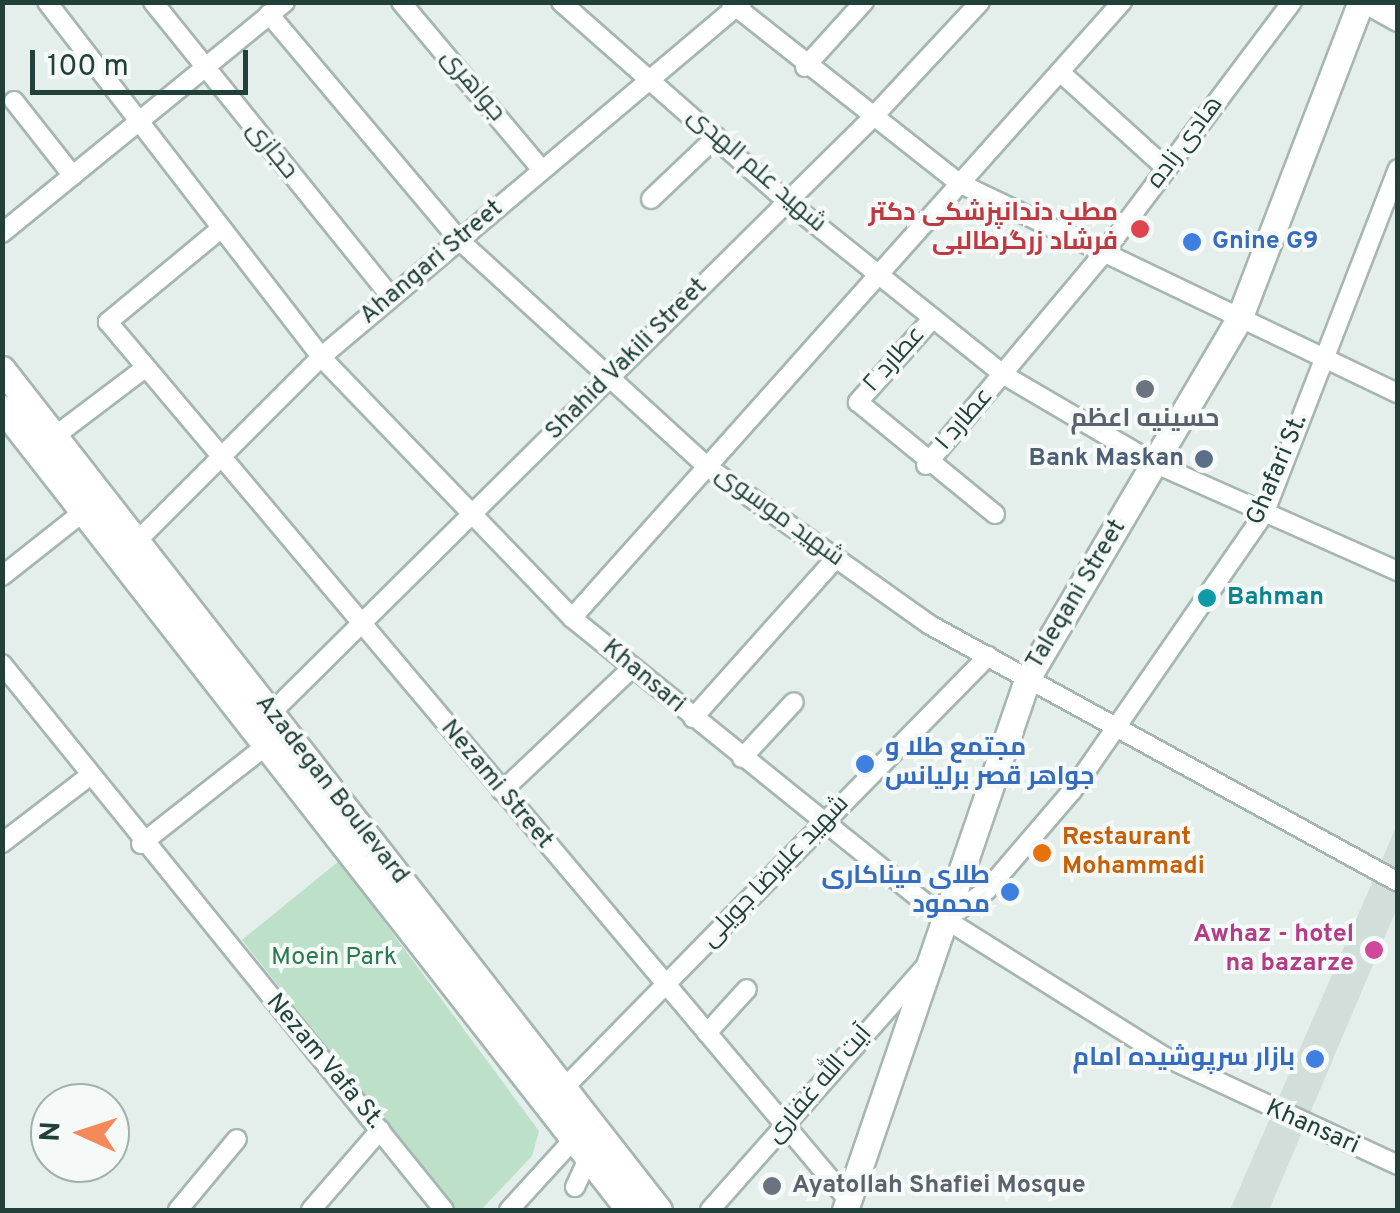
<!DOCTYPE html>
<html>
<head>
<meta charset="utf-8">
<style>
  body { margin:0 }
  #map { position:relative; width:1400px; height:1213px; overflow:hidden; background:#e4eeea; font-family:Overpass,Cairo,sans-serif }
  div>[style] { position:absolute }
  .built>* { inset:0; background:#d2ded9 }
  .green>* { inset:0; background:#bce0c8 }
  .roads { filter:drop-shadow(2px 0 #a6b6b2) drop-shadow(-2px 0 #a6b6b2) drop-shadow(0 2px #a6b6b2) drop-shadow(0 -2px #a6b6b2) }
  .street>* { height:18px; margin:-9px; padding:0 9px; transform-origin:9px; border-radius:9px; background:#fff }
  .secondary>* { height:25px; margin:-12.5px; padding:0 12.5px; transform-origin:12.5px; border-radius:12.5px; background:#fff }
  .dots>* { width:28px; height:28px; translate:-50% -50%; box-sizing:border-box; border:5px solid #f5faf8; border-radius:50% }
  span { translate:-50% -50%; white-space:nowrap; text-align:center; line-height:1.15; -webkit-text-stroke:8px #f5faf8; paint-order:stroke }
  .street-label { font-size:25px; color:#22403a }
  .health-label { font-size:25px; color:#be3a42; font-weight:700 }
  .right { translate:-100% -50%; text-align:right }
  .shop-label { font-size:25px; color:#366cbe; font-weight:700 }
  .left { translate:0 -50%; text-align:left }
  .worship-label { font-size:25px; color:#5b616d; font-weight:700 }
  .service-label { font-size:25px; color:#4e5e75; font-weight:700 }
  .culture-label { font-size:25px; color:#0d838f; font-weight:700 }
  .food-label { font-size:25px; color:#c56008; font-weight:700 }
  .hotel-label { font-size:25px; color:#b23c85; font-weight:700 }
  .park-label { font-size:25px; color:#2b794e }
  .frame { position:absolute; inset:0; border:5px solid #22403a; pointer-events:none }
  .north { position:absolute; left:30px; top:1083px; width:100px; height:100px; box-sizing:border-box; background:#f5faf8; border:2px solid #a1b0ac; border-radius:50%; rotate:273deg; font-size:28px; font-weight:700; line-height:40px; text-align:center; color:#22403a }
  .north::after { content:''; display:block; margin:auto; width:35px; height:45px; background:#f68959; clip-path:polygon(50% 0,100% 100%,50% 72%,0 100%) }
  .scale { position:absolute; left:30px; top:50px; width:218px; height:45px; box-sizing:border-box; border:5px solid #22403a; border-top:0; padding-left:12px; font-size:30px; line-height:35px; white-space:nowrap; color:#22403a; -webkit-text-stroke:8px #f5faf8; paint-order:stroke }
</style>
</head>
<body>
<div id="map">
  <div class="built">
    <div style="clip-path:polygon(1397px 825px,1397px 908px,1269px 1210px,1230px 1210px)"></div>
  </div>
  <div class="green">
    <div style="clip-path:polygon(339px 861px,539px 1131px,532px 1156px,481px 1210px,457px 1210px,242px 940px)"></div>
  </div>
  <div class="roads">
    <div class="street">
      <div style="left:47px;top:2px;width:448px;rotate:52.3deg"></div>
      <div style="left:321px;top:357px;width:362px;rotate:46.1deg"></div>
      <div style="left:572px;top:618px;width:479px;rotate:38.9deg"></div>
      <div style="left:945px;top:919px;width:257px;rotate:32.1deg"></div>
      <div style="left:1163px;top:1056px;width:259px;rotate:24.9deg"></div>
      <div style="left:153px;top:2px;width:379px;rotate:51.1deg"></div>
      <div style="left:401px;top:2px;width:219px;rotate:50deg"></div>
      <div style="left:561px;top:2px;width:303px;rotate:41.4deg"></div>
      <div style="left:788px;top:202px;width:277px;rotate:38.7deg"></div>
      <div style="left:1004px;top:375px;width:176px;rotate:30.4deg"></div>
      <div style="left:1156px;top:464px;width:265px;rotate:23.9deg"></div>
      <div style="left:731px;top:3px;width:290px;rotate:38.3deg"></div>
      <div style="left:959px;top:183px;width:487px;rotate:25.6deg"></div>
      <div style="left:269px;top:14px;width:295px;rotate:49.9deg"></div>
      <div style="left:459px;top:240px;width:338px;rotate:42.4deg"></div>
      <div style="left:709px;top:468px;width:271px;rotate:35.4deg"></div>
      <div style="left:930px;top:625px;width:534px;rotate:28.77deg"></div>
      <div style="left:805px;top:67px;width:88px;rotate:-47.8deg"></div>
      <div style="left:1060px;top:72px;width:144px;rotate:42.2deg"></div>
      <div style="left:14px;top:101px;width:95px;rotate:51.8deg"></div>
      <div style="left:651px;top:199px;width:90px;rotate:-43.6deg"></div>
      <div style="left:218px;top:231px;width:143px;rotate:140.4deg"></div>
      <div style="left:108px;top:322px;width:1148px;rotate:49.87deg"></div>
      <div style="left:2px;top:233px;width:365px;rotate:-39.2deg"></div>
      <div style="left:933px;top:318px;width:113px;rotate:131.8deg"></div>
      <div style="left:858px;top:402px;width:177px;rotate:39.3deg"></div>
      <div style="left:55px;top:436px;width:113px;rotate:-37.1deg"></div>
      <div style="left:926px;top:465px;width:274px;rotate:-50deg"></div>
      <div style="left:1102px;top:255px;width:316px;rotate:-53.1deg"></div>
      <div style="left:137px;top:541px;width:260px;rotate:-45deg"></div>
      <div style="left:321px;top:357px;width:551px;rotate:-40.14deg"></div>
      <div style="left:2px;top:576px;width:103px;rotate:-38.3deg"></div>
      <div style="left:572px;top:618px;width:826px;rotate:-48.24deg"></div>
      <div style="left:2px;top:664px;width:702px;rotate:51.01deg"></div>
      <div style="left:271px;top:713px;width:846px;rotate:-44.71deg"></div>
      <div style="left:872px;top:118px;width:158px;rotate:-47deg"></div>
      <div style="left:693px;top:718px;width:215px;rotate:-48.2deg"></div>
      <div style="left:742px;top:758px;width:76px;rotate:-47.1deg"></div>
      <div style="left:502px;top:791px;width:179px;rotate:-43.4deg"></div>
      <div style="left:2px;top:843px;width:108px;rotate:-37.5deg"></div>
      <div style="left:141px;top:844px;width:162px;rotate:-38.2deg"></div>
      <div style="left:945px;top:919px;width:51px;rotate:-34.6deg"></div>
      <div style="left:987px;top:890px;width:130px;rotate:-49.4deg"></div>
      <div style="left:1072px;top:791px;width:337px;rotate:-55.3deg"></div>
      <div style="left:1264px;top:514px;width:370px;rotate:-68.8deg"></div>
      <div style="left:707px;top:1033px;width:59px;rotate:-47.7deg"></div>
      <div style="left:563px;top:1089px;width:607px;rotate:-45.53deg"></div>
      <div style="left:575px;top:1187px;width:31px;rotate:-65deg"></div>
      <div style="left:178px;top:1210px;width:92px;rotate:-50.3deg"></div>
      <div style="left:311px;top:1210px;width:106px;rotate:-49.2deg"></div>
      <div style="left:509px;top:1210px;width:95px;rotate:-47.6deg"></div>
      <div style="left:710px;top:1210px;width:323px;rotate:-48.5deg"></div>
    </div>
    <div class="secondary">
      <div style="left:1369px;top:2px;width:33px;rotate:29deg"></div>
      <div style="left:2px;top:369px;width:1067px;rotate:52deg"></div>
      <div style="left:2px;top:408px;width:1018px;rotate:51.98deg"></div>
      <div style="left:845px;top:1210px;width:564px;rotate:-71.05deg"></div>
      <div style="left:1028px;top:677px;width:416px;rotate:-59.5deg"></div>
      <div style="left:1239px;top:319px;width:340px;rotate:-69deg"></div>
    </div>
  </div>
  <div class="dots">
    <div style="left:1140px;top:229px;background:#e0444e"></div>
    <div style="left:1192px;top:242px;background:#3f7fe0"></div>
    <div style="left:1145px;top:389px;background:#6b7280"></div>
    <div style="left:1204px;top:459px;background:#5c6f8a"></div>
    <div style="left:1207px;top:598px;background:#0f9aa8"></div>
    <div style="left:865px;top:764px;background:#3f7fe0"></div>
    <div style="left:1042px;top:853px;background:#e8710a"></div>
    <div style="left:1010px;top:892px;background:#3f7fe0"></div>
    <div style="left:1374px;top:950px;background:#d1479c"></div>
    <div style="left:1315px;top:1059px;background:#3f7fe0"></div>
    <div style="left:772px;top:1186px;background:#6b7280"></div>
  </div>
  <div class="street-label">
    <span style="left:472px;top:86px;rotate:50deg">جواهری</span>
    <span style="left:1186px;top:143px;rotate:-53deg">هادی زاده</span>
    <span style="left:271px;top:151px;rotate:51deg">حجازی</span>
    <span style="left:756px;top:171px;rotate:41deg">شهید علم الهدی</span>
    <span style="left:432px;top:263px;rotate:-40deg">Ahangari Street</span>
    <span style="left:627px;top:360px;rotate:-45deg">Shahid Vakili Street</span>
    <span style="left:895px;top:360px;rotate:-48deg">عطارد ۲</span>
    <span style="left:965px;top:420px;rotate:-49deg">عطارد ۱</span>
    <span style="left:1278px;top:470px;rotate:-67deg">Ghafari St.</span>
    <span style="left:779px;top:517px;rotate:36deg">شهید موسوی</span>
    <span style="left:1077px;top:595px;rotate:-59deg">Taleqani Street</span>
    <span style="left:643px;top:677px;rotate:40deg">Khansari</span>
    <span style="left:496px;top:785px;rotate:50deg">Nezami Street</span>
    <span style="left:331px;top:790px;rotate:52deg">Azadegan Boulevard</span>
    <span style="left:776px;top:872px;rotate:-46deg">شهید علیرضا جویلی</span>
    <span style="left:324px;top:1062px;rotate:50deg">Nezam Vafa St.</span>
    <span style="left:820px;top:1085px;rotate:-49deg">آیت الله غفاری</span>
    <span style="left:1312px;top:1128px;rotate:24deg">Khansari</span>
  </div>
  <div class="health-label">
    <span class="right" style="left:1118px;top:229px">مطب دندانپزشکی دکتر<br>فرشاد زرگرطالبی</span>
  </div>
  <div class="shop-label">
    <span class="left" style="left:1212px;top:242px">Gnine G9</span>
    <span class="left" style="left:885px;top:764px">مجتمع طلا و<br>جواهر قصر برليانس</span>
    <span class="right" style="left:990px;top:892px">طلای میناکاری<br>محمود</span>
    <span class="right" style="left:1295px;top:1059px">بازار سرپوشیده امام</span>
  </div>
  <div class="worship-label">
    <span style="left:1145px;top:420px">حسینیه اعظم</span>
    <span class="left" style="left:792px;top:1186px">Ayatollah Shafiei Mosque</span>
  </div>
  <div class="service-label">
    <span class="right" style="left:1184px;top:459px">Bank Maskan</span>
  </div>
  <div class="culture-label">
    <span class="left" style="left:1227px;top:598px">Bahman</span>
  </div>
  <div class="food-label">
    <span class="left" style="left:1062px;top:853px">Restaurant<br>Mohammadi</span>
  </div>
  <div class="hotel-label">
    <span class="right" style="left:1354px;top:950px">Awhaz - hotel<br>na bazarze</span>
  </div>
  <div class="park-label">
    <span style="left:334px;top:958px">Moein Park</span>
  </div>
  <div class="frame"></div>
  <div class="north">N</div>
  <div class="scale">100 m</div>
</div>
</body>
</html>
